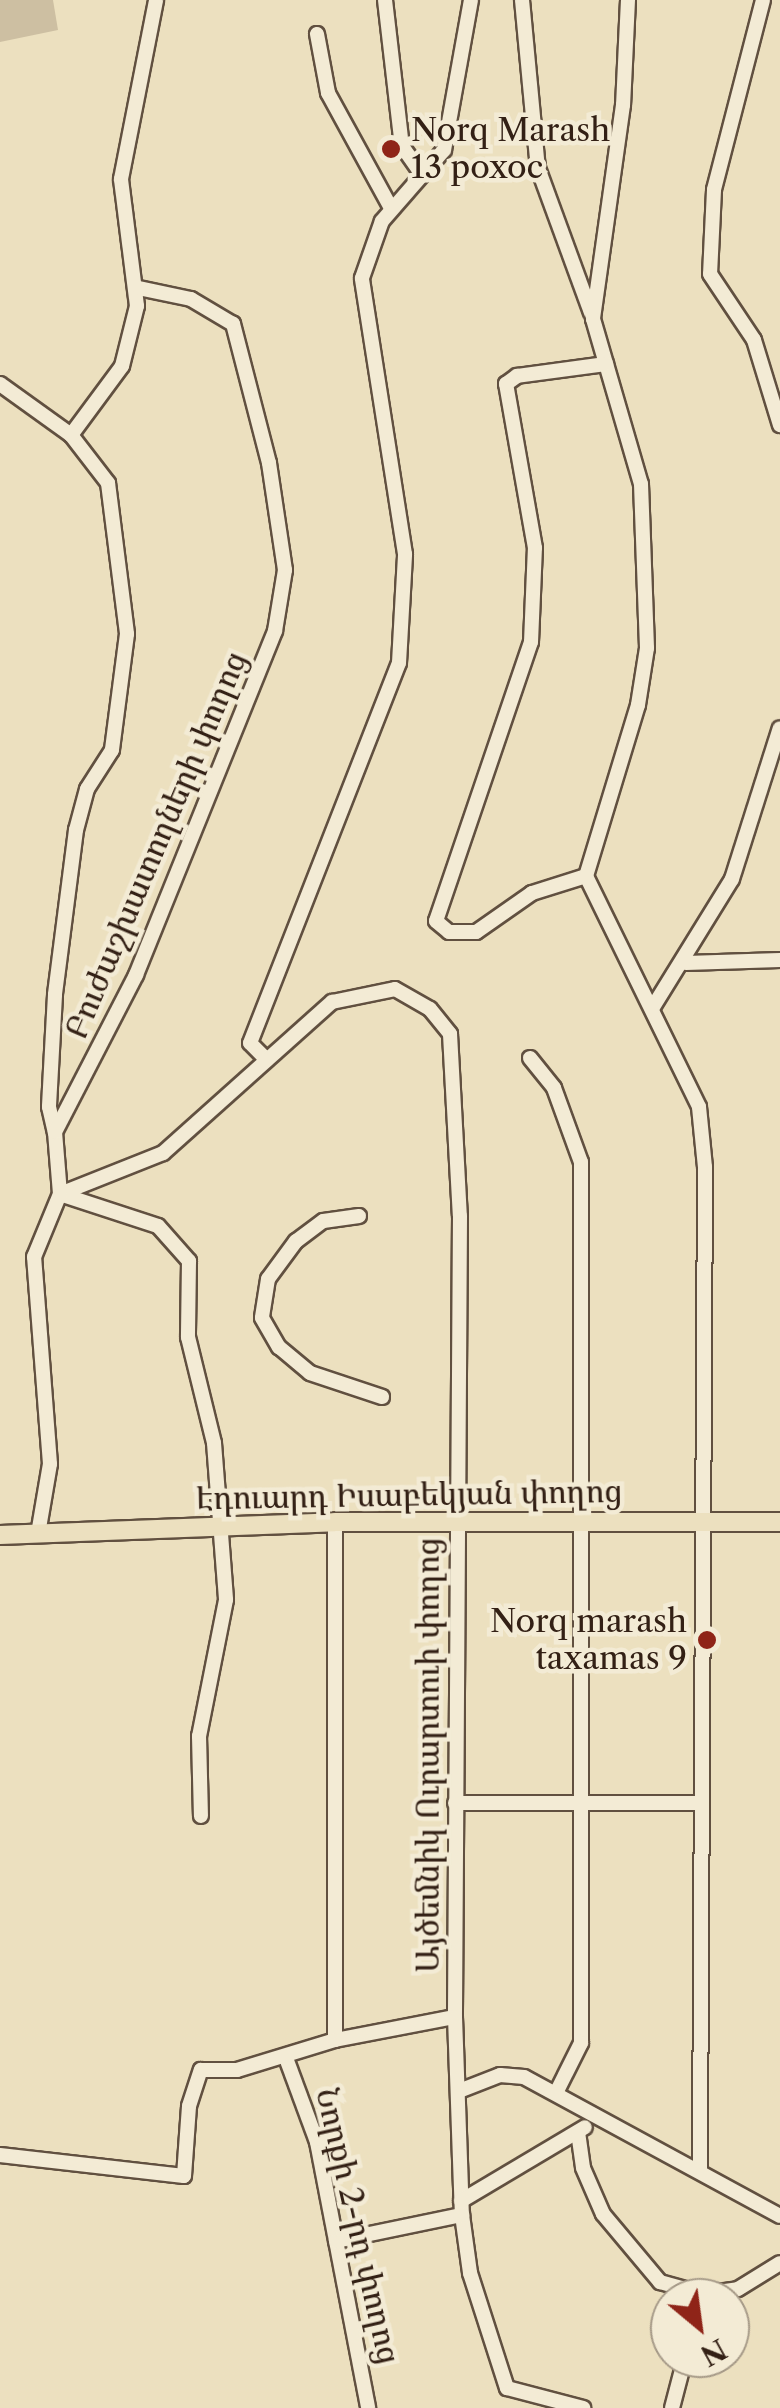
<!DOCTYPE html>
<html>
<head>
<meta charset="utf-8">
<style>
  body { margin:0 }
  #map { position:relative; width:780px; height:2408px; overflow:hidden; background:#ece0bf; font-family:"Libre Caslon Text","Noto Serif Armenian",serif }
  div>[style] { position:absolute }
  .green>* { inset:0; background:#cdbfa2 }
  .roads { filter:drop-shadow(2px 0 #615040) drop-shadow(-2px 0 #615040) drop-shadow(0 2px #615040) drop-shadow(0 -2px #615040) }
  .minor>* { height:14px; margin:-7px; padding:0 7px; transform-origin:7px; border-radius:7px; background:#f3ebd5 }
  .major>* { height:18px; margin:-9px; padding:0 9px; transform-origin:9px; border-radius:9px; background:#ece0bf }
  .dots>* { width:28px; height:28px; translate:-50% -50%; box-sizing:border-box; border:5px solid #f3ebd5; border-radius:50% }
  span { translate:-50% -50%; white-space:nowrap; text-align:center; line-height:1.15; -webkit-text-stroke:9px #f3ebd5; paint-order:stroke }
  .poi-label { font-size:32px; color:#332015 }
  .left { translate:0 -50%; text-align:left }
  .right { translate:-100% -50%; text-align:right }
  .street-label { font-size:32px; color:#332015 }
  .north { position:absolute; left:650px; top:2278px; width:100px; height:100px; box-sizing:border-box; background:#f3ebd5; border:2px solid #a69a88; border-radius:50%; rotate:151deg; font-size:28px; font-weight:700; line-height:40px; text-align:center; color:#332015 }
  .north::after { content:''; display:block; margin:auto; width:35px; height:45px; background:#8f2418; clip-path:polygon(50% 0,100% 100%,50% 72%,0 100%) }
</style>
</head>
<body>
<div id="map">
  <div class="green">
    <div style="clip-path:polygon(0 0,53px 0,58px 30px,0 42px)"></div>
  </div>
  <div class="roads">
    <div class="minor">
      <div style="left:385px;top:0;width:147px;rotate:83.4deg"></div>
      <div style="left:402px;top:146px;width:32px;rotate:55deg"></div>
      <div style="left:522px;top:0;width:169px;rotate:84.6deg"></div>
      <div style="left:538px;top:168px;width:154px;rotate:69.9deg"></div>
      <div style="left:628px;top:0;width:105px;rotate:92.7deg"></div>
      <div style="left:623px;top:105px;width:216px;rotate:98deg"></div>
      <div style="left:593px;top:319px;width:172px;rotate:73.8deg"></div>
      <div style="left:641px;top:484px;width:164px;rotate:87.9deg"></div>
      <div style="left:647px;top:648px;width:58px;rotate:99deg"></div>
      <div style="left:638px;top:705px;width:179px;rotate:106.9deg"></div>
      <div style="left:586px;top:876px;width:257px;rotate:63.9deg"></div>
      <div style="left:699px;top:1107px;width:60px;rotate:84.3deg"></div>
      <div style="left:705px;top:1167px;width:1004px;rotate:90.29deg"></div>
      <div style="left:763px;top:0;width:196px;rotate:104.5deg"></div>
      <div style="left:714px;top:190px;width:84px;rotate:92.7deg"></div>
      <div style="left:710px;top:274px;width:79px;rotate:56.3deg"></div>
      <div style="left:754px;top:340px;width:89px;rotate:73deg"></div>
      <div style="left:317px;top:34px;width:60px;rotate:79.4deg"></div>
      <div style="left:328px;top:93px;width:131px;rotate:61.3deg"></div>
      <div style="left:0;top:384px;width:87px;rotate:35.7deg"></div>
      <div style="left:71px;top:435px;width:61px;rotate:52.4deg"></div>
      <div style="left:108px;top:483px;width:152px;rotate:82.8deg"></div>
      <div style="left:127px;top:634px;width:117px;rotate:97.4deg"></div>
      <div style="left:112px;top:750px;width:46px;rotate:122.7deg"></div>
      <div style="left:87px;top:789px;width:42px;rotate:105deg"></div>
      <div style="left:76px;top:830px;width:166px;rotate:97.3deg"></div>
      <div style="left:55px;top:995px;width:112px;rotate:93.1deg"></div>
      <div style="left:49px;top:1107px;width:26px;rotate:77deg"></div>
      <div style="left:71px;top:435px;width:86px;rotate:-53.5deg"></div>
      <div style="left:122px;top:366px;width:62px;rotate:-76deg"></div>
      <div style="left:137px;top:306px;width:128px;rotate:-97.2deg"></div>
      <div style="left:121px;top:179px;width:182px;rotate:-78.9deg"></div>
      <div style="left:586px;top:876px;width:57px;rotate:162.5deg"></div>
      <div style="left:532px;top:893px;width:68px;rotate:145.1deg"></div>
      <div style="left:476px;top:932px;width:27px;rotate:180deg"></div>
      <div style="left:449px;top:932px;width:17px;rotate:-140deg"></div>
      <div style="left:436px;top:921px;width:295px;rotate:-71.2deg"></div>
      <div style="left:531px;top:642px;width:94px;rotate:-87.6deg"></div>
      <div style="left:535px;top:548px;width:167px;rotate:-100deg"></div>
      <div style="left:506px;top:384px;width:14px;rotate:-36deg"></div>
      <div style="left:517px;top:376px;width:90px;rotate:-7.7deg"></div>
      <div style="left:686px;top:963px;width:94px;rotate:-1.8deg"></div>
      <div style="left:653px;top:1007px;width:150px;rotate:-58.3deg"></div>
      <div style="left:732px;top:879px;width:158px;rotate:-72.4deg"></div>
      <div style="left:265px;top:1058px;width:21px;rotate:-135deg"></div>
      <div style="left:250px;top:1043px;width:408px;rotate:-68.6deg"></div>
      <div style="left:399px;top:663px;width:109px;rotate:-86.8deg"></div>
      <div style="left:405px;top:554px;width:279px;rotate:-98.9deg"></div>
      <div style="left:362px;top:278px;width:60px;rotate:-70.7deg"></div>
      <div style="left:382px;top:221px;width:94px;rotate:-48.9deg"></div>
      <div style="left:444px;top:150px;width:152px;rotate:-79.8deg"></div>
      <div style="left:530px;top:1058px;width:38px;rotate:51deg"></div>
      <div style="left:554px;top:1088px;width:79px;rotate:70deg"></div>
      <div style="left:581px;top:1162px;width:881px;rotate:90deg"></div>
      <div style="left:581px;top:2043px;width:54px;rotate:116.6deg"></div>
      <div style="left:60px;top:1194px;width:111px;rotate:-21.7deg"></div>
      <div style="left:163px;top:1153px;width:227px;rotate:-41.8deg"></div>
      <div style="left:332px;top:1002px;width:64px;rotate:-11.7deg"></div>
      <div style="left:395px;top:989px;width:40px;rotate:29.7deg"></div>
      <div style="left:430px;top:1009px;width:32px;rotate:51deg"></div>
      <div style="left:450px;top:1034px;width:182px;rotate:86.9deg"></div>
      <div style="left:460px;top:1216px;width:801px;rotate:90.36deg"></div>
      <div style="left:455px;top:2017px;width:198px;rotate:88deg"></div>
      <div style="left:462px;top:2215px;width:59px;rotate:82.1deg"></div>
      <div style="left:470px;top:2273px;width:121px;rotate:72.2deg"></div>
      <div style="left:507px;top:2388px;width:79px;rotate:14.7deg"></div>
      <div style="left:60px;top:1194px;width:103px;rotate:18.1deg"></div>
      <div style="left:158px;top:1226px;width:47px;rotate:48.5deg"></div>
      <div style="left:189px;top:1261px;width:76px;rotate:90.8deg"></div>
      <div style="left:188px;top:1337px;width:109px;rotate:76.2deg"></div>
      <div style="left:214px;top:1443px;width:157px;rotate:85.6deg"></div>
      <div style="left:226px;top:1600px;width:139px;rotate:101.2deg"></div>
      <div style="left:199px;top:1736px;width:80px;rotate:88.6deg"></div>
      <div style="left:359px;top:1216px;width:36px;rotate:172deg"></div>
      <div style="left:323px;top:1221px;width:34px;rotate:143deg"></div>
      <div style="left:296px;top:1241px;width:47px;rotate:126.4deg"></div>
      <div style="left:268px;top:1279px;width:39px;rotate:99deg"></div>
      <div style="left:262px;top:1318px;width:34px;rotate:60deg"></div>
      <div style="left:279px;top:1347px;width:40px;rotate:40deg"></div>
      <div style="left:310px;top:1373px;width:76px;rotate:18.4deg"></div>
      <div style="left:335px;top:1522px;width:518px;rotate:90deg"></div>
      <div style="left:38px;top:1534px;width:71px;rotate:-80.3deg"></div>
      <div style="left:50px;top:1464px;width:208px;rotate:-94.4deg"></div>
      <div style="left:34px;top:1257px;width:68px;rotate:-67.6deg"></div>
      <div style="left:60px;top:1194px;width:62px;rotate:-94.6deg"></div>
      <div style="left:55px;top:1132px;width:177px;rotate:-62.7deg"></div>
      <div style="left:136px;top:975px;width:371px;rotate:-68deg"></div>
      <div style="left:275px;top:631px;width:62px;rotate:-80.7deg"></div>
      <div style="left:285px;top:570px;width:108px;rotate:-98.5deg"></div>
      <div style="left:269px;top:463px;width:144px;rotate:-104.5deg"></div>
      <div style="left:233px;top:324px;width:49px;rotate:-149.2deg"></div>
      <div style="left:191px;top:299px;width:53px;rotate:-168.1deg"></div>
      <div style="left:455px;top:1803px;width:247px"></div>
      <div style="left:286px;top:2058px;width:90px;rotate:69.7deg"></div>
      <div style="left:317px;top:2142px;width:271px;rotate:79.1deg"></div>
      <div style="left:459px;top:2091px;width:44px;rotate:-21.3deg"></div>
      <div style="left:500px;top:2075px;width:24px;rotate:5deg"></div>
      <div style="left:524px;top:2077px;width:291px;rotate:28.5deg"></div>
      <div style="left:578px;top:2132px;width:36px;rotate:82deg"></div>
      <div style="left:583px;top:2168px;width:50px;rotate:66.5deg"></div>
      <div style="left:603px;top:2214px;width:89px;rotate:50deg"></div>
      <div style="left:660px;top:2282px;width:45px;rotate:15.6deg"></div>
      <div style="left:703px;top:2294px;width:35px;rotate:-8deg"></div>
      <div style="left:738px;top:2289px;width:49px;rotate:-31.8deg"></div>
      <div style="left:0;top:2155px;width:185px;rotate:6.5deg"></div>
      <div style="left:184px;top:2176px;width:70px;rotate:-85.9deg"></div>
      <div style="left:189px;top:2106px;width:38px;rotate:-72deg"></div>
      <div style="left:201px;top:2070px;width:36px"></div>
      <div style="left:237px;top:2070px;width:102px;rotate:-17deg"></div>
      <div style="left:335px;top:2040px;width:122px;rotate:-10.9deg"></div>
      <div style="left:461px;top:2201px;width:144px;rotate:-30.8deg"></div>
      <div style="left:336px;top:2241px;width:129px;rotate:-11.7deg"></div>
      <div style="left:672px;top:2408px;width:52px;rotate:-75.4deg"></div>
    </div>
    <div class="major">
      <div style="left:0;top:1535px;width:335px;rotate:-2.2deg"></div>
      <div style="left:335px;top:1522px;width:445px"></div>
    </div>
  </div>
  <div class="dots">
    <div style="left:391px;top:149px;background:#8f2418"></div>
    <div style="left:707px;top:1640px;background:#8f2418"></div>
  </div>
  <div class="poi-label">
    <span class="left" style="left:411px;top:149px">Norq Marash<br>13 poxoc</span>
    <span class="right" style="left:687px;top:1640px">Norq marash<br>taxamas 9</span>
  </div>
  <div class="street-label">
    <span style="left:156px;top:845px;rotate:-67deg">Բուժաշխատողների փողոց</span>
    <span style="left:409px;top:1495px;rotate:-1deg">Էդուարդ Իսաբեկյան փողոց</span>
    <span style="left:428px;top:1755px;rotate:-90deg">Այծեմնիկ Ուրարտուի փողոց</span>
    <span style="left:358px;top:2226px;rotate:77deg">Նորքի 2-րդ փողոց</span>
  </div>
  <div class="north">N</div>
</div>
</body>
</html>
